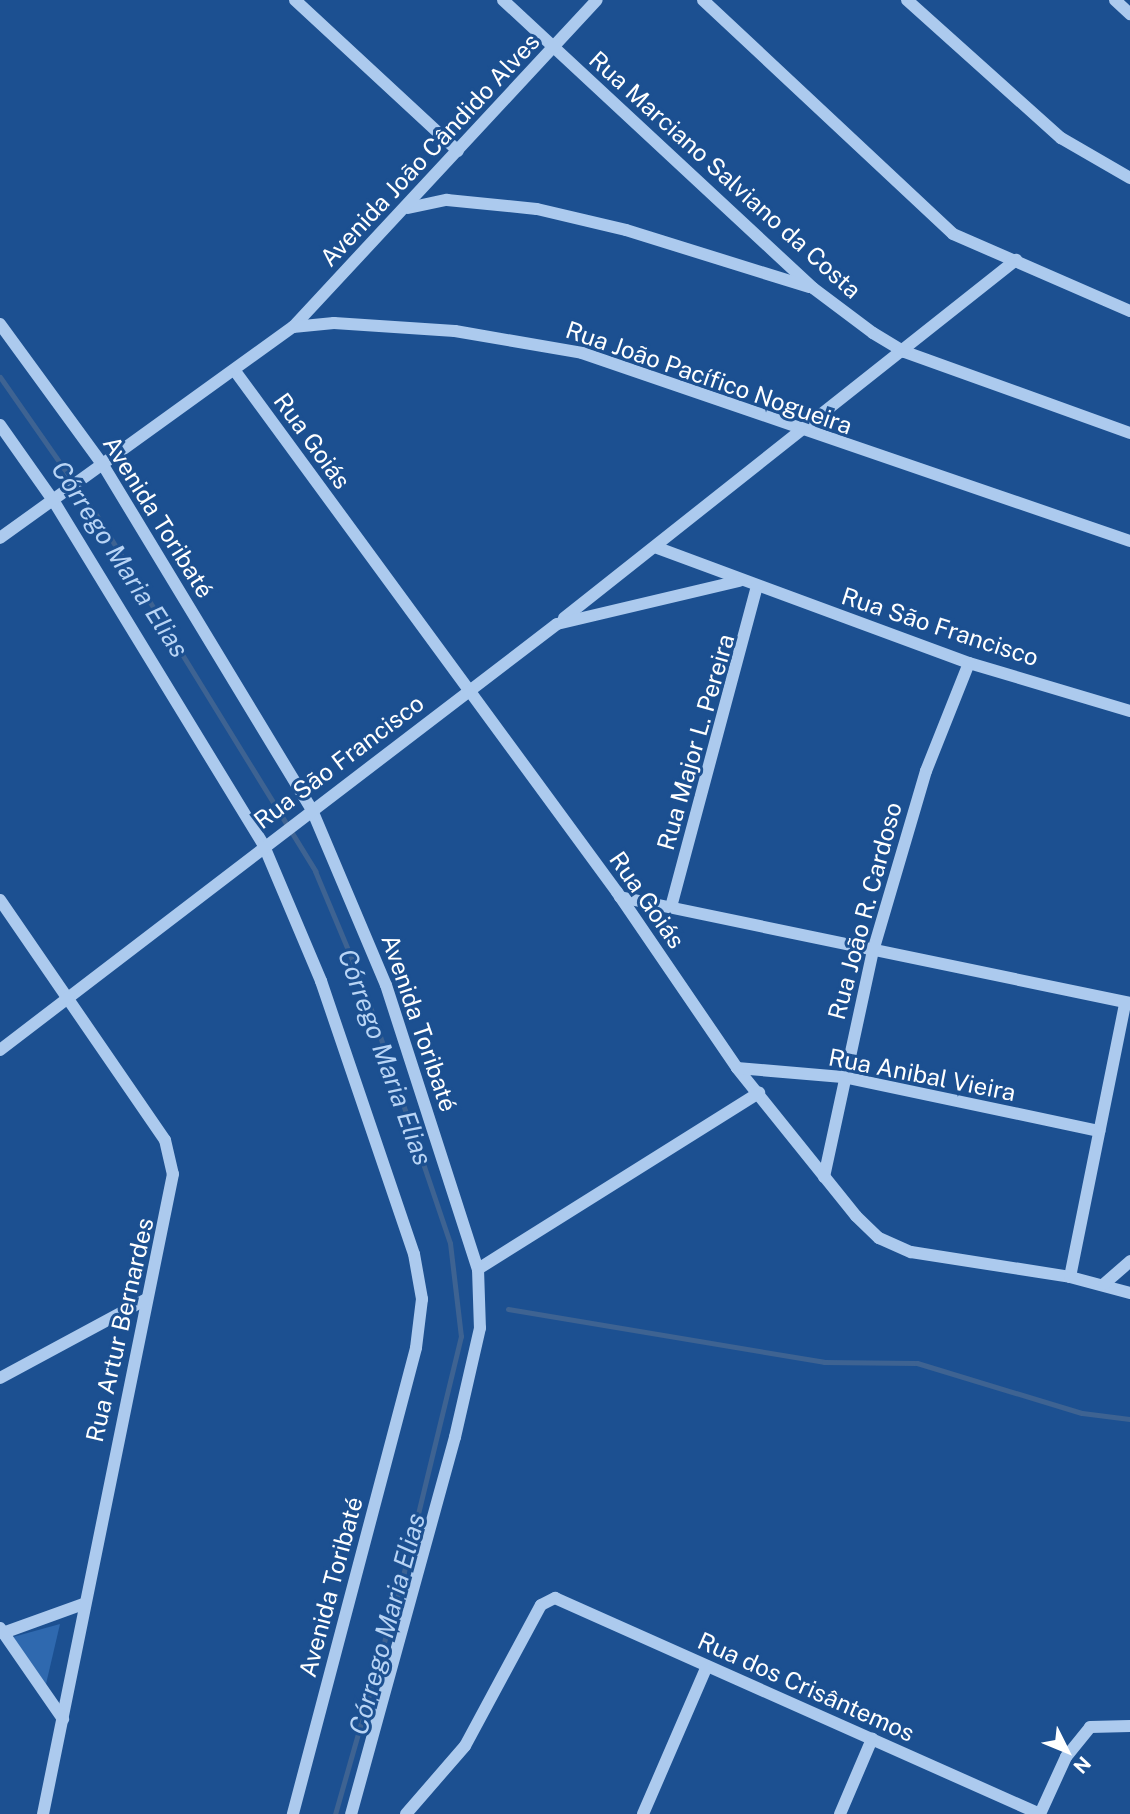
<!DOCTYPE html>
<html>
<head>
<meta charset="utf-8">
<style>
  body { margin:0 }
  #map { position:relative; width:1130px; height:1814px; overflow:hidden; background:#1c5091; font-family:"Public Sans",sans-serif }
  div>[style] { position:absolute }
  .green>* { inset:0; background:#2f69af }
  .stream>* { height:5px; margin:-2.5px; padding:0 2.5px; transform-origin:2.5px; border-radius:2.5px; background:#3e6392 }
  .minor>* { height:12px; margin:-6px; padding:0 6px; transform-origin:6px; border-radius:6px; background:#accaee }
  span { translate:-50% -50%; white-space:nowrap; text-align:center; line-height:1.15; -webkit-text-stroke:6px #1c5091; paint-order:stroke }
  .street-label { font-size:24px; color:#fff }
  .water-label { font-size:26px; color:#b8d4f5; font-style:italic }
  .north { position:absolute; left:1032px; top:1716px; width:70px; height:70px; -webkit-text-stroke:5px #1c5091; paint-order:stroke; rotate:133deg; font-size:19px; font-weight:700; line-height:28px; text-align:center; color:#fff }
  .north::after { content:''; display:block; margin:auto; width:24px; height:32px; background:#fff; clip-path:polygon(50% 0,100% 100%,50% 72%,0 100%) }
</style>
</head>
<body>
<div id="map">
  <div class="green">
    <div style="clip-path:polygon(60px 1624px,46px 1684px,13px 1637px)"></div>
  </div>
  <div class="stream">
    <div style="left:0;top:377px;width:169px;rotate:55.1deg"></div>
    <div style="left:97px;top:516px;width:417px;rotate:58.4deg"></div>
    <div style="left:315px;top:871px;width:125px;rotate:67.3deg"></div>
    <div style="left:363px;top:986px;width:271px;rotate:71.3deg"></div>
    <div style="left:450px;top:1243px;width:94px;rotate:83.3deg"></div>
    <div style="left:461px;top:1336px;width:243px;rotate:103.6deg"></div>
    <div style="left:404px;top:1572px;width:252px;rotate:105.9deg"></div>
    <div style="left:508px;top:1309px;width:320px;rotate:9.5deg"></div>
    <div style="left:824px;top:1362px;width:93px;rotate:0.6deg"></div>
    <div style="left:917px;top:1363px;width:172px;rotate:16.9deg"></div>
    <div style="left:1082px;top:1413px;width:48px;rotate:7.1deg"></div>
  </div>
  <div class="minor">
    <div style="left:295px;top:0;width:222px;rotate:42.8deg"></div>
    <div style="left:503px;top:0;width:423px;rotate:42.9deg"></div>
    <div style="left:813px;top:288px;width:75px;rotate:36.9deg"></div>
    <div style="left:873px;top:333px;width:37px;rotate:31deg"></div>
    <div style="left:905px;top:352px;width:239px;rotate:19.8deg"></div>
    <div style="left:703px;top:0;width:342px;rotate:43.1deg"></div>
    <div style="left:953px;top:234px;width:193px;rotate:23.5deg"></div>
    <div style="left:907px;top:0;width:207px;rotate:41.9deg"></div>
    <div style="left:1061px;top:138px;width:80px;rotate:30.1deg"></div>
    <div style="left:1115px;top:0;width:21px;rotate:43deg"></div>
    <div style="left:408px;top:208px;width:40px;rotate:-12deg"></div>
    <div style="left:447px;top:200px;width:90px;rotate:5.7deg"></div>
    <div style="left:537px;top:209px;width:91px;rotate:13.3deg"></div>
    <div style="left:626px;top:230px;width:192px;rotate:17.3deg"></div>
    <div style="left:0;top:324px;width:175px;rotate:53.9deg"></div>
    <div style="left:103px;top:465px;width:403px;rotate:58.8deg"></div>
    <div style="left:312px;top:810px;width:190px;rotate:67.1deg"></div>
    <div style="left:386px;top:985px;width:299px;rotate:72.1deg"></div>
    <div style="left:478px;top:1269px;width:59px;rotate:88.1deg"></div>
    <div style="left:480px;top:1328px;width:112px;rotate:102.9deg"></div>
    <div style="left:455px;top:1437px;width:391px;rotate:105.4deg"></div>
    <div style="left:293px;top:327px;width:446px;rotate:-47.1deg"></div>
    <div style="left:235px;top:371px;width:646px;rotate:53.75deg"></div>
    <div style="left:617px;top:892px;width:213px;rotate:55.7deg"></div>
    <div style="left:737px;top:1068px;width:190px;rotate:51.2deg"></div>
    <div style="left:856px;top:1216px;width:32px;rotate:44deg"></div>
    <div style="left:879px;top:1238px;width:35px;rotate:24deg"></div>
    <div style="left:911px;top:1252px;width:161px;rotate:8.9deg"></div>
    <div style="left:1070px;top:1277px;width:62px;rotate:14.9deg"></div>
    <div style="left:0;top:425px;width:92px;rotate:54.8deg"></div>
    <div style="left:53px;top:500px;width:405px;rotate:58.6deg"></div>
    <div style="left:264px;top:846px;width:147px;rotate:67.1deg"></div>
    <div style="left:321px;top:981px;width:288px;rotate:71.2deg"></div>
    <div style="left:414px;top:1254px;width:46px;rotate:79.9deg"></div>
    <div style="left:422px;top:1299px;width:49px;rotate:97deg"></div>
    <div style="left:416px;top:1348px;width:482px;rotate:104.8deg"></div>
    <div style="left:0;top:538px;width:361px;rotate:-35.8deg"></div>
    <div style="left:293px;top:327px;width:41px;rotate:-5.6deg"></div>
    <div style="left:334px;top:323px;width:121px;rotate:3.8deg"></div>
    <div style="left:455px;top:331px;width:129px;rotate:9.8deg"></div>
    <div style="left:582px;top:353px;width:579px;rotate:18.94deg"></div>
    <div style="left:655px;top:547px;width:335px;rotate:20.3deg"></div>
    <div style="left:969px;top:663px;width:168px;rotate:16.6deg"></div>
    <div style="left:564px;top:618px;width:577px;rotate:-38.38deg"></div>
    <div style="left:620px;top:897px;width:521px;rotate:11.74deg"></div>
    <div style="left:0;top:900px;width:291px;rotate:55.5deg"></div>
    <div style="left:165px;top:1140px;width:35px;rotate:77deg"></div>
    <div style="left:173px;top:1174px;width:653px;rotate:101.48deg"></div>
    <div style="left:671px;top:907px;width:331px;rotate:-75deg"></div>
    <div style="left:0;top:1050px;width:701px;rotate:-37.41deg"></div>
    <div style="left:557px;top:624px;width:187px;rotate:-13.3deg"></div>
    <div style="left:737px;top:1068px;width:106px;rotate:4.9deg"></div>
    <div style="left:843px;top:1077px;width:262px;rotate:11.9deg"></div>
    <div style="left:824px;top:1177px;width:231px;rotate:-77.8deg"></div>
    <div style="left:873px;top:951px;width:188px;rotate:-73.6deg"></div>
    <div style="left:926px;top:771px;width:116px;rotate:-68.3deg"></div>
    <div style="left:478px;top:1269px;width:332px;rotate:-32.1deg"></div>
    <div style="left:1070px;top:1277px;width:279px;rotate:-78.6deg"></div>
    <div style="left:1104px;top:1284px;width:35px;rotate:-41deg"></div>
    <div style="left:0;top:1378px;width:167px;rotate:-28.3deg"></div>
    <div style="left:0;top:1628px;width:111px;rotate:55.3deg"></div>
    <div style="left:3px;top:1633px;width:85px;rotate:-19.9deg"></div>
    <div style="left:406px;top:1814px;width:90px;rotate:-49.1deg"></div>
    <div style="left:465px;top:1746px;width:160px;rotate:-61.7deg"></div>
    <div style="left:541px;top:1605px;width:16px;rotate:-27deg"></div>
    <div style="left:555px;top:1598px;width:531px;rotate:24.01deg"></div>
    <div style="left:643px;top:1814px;width:161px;rotate:-66.6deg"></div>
    <div style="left:840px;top:1814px;width:82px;rotate:-66.9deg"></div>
    <div style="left:1040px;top:1814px;width:63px;rotate:-65.5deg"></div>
    <div style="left:1066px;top:1757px;width:38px;rotate:-51deg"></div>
    <div style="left:1090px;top:1727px;width:40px;rotate:-1.4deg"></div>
  </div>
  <div class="street-label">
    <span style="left:430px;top:150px;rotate:-47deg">Avenida João Cândido Alves</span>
    <span style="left:725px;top:175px;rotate:42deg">Rua Marciano Salviano da Costa</span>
    <span style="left:709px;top:378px;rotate:19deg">Rua João Pacífico Nogueira</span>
    <span style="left:312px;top:441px;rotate:54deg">Rua Goiás</span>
    <span style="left:158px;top:517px;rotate:58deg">Avenida Toribaté</span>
    <span style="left:940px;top:627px;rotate:18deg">Rua São Francisco</span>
    <span style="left:696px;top:742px;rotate:-74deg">Rua Major L. Pereira</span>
    <span style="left:339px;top:762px;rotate:-37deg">Rua São Francisco</span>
    <span style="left:647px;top:900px;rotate:55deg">Rua Goiás</span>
    <span style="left:865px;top:911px;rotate:-75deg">Rua João R. Cardoso</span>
    <span style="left:419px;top:1023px;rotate:71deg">Avenida Toribaté</span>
    <span style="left:922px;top:1075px;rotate:11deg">Rua Anibal Vieira</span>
    <span style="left:120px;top:1330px;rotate:-77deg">Rua Artur Bernardes</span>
    <span style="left:331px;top:1587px;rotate:-75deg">Avenida Toribaté</span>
    <span style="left:806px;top:1687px;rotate:24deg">Rua dos Crisântemos</span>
  </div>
  <div class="water-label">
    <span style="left:120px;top:559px;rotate:57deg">Córrego Maria Elias</span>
    <span style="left:385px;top:1057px;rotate:70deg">Córrego Maria Elias</span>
    <span style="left:387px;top:1624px;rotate:-75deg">Córrego Maria Elias</span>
  </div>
  <div class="north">N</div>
</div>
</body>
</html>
